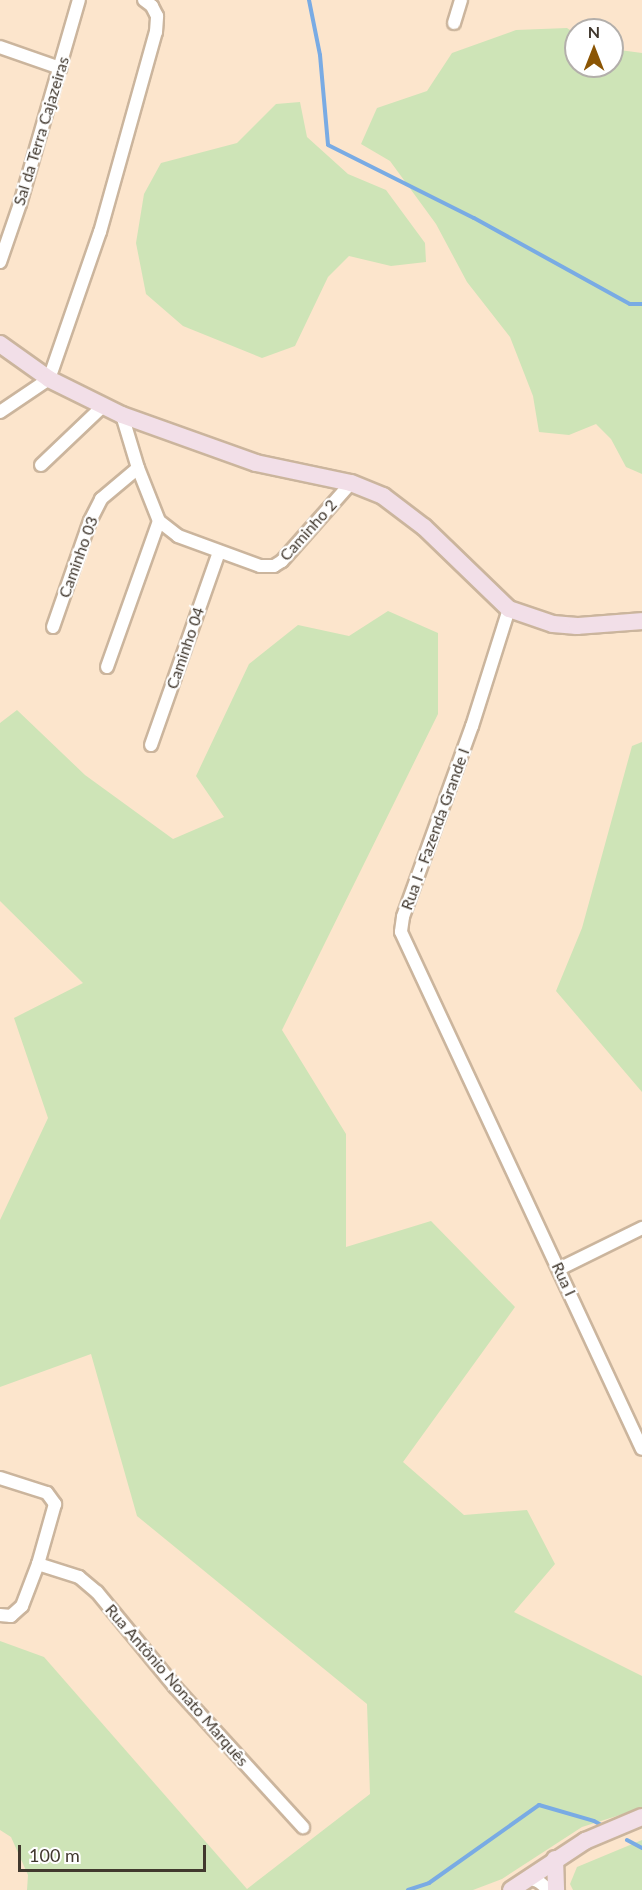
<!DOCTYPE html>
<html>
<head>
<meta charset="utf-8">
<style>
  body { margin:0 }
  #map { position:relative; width:642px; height:1890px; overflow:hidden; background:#fce5cc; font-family:Lato,sans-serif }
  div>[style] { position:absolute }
  .green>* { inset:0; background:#cee4b7 }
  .stream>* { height:4px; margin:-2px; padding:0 2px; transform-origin:2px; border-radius:2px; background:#79abe4 }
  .roads { filter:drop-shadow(2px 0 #cbb59d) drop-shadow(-2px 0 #cbb59d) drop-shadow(0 2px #cbb59d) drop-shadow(0 -2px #cbb59d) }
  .street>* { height:12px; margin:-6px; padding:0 6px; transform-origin:6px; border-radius:6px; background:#fff }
  .secondary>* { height:16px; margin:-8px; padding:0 8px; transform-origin:8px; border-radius:8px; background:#f2dfe8 }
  span { translate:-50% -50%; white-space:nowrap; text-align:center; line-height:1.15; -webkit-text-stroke:4.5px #fff; paint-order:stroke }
  .street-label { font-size:16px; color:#41382e }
  .north { position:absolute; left:564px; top:18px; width:60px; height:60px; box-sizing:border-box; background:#fff; border:2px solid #b3afab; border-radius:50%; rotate:0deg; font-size:16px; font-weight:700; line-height:24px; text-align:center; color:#41382e }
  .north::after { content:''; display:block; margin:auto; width:21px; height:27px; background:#8b5504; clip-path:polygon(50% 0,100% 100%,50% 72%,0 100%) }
  .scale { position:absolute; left:18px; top:1845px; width:188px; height:27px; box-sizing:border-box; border:3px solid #41382e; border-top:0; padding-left:8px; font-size:18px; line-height:21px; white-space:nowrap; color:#41382e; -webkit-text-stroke:4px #fff; paint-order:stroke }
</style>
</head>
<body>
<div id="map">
  <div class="green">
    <div style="clip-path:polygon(567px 28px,576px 34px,576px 66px,612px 66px,612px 49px,642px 53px,642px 474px,626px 467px,611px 439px,596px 424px,569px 435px,539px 432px,533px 396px,510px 337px,467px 282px,436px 224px,390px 161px,361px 144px,377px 108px,427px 91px,452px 53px,516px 30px)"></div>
    <div style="clip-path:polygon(300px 102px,307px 137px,348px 174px,386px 190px,425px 243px,426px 262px,391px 266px,349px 256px,328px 277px,295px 346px,262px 358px,183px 326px,146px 294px,136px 243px,144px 194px,161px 163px,237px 143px,276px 104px)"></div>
    <div style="clip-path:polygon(388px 611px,438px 633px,438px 714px,282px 1030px,346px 1134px,346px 1247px,431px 1221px,515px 1307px,403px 1462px,464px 1515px,527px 1510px,555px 1564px,514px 1612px,642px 1676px,642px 1808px,582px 1827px,502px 1879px,473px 1890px,27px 1890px,28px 1875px,11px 1837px,0 1830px,0 1641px,44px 1657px,247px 1889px,370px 1794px,367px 1704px,137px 1516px,91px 1354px,0 1387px,0 1220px,48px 1118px,14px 1018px,83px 983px,0 901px,0 723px,17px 710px,85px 775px,173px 839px,224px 817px,196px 776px,249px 664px,298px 625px,349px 636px)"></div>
    <div style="clip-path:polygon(642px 742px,642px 1092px,556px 991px,582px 928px,632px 746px)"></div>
    <div style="clip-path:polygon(642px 1840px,642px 1890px,573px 1890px,570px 1884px,577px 1867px)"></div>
  </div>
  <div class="stream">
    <div style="left:309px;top:0;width:56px;rotate:78.7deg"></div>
    <div style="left:320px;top:55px;width:90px;rotate:84.9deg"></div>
    <div style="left:328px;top:145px;width:163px;rotate:26.6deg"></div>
    <div style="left:474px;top:218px;width:178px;rotate:28.9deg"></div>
    <div style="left:630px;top:304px;width:12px"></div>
    <div style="left:627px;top:1840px;width:17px;rotate:28deg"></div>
    <div style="left:408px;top:1890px;width:22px;rotate:-18deg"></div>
    <div style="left:429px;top:1883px;width:135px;rotate:-35.3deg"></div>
    <div style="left:539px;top:1805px;width:57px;rotate:16.2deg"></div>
    <div style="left:594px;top:1821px;width:13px;rotate:29deg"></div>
  </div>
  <div class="roads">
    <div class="street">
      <div style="left:454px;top:23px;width:24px;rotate:-73deg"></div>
      <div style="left:0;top:47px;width:64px;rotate:19.3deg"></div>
      <div style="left:0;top:262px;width:61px;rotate:-71deg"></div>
      <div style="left:20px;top:204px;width:212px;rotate:-73.9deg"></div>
      <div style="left:0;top:412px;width:59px;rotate:-34deg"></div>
      <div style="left:49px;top:379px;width:156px;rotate:-70.9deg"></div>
      <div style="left:100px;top:232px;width:208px;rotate:-74.4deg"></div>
      <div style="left:156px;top:32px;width:16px;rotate:-86deg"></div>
      <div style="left:157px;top:16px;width:11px;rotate:-117deg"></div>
      <div style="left:152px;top:6px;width:10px;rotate:-143deg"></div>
      <div style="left:122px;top:415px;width:55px;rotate:73.2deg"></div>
      <div style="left:138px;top:468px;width:57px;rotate:68.4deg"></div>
      <div style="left:159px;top:521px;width:24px;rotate:38deg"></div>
      <div style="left:178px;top:536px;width:87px;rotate:20.1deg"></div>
      <div style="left:260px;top:566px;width:14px"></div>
      <div style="left:274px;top:566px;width:9px;rotate:-32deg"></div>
      <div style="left:282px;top:561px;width:104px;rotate:-48.5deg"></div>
      <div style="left:41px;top:465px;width:84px;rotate:-43.6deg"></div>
      <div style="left:509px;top:609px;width:123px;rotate:107.5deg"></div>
      <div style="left:472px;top:726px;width:203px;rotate:109.9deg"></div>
      <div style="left:403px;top:917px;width:15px;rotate:98deg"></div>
      <div style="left:401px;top:932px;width:570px;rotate:65.01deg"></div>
      <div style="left:53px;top:627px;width:112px;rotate:-70.8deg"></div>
      <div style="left:90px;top:521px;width:25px;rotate:-63deg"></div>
      <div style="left:101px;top:499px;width:48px;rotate:-40deg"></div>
      <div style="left:107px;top:667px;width:155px;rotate:-70.4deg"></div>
      <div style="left:151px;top:745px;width:205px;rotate:-70.6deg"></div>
      <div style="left:559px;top:1269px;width:93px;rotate:-26.3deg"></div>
      <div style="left:0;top:1478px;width:49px;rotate:17.7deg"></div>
      <div style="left:47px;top:1493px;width:14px;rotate:54deg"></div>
      <div style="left:55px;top:1504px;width:62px;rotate:105.8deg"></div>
      <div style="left:38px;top:1564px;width:45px;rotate:110.9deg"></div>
      <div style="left:22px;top:1606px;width:15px;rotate:138deg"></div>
      <div style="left:11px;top:1616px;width:11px;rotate:-175deg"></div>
      <div style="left:38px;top:1564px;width:43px;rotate:17.6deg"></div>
      <div style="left:79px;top:1577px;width:23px;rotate:40deg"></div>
      <div style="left:97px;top:1592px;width:123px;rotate:50.6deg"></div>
      <div style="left:175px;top:1687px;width:190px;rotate:47.6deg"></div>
      <div style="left:528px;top:1878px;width:10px;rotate:17deg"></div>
      <div style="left:538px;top:1881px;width:14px;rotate:39deg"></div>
    </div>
    <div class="secondary">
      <div style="left:0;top:344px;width:60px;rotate:35.5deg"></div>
      <div style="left:49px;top:379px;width:81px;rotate:26.3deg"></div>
      <div style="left:122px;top:415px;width:142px;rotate:19.7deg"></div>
      <div style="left:256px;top:463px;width:97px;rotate:11.9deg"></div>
      <div style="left:351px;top:483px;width:35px;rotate:22deg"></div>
      <div style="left:383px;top:496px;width:51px;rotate:37.1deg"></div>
      <div style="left:424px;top:527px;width:118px;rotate:44deg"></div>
      <div style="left:509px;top:609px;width:46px;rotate:18.8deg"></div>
      <div style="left:553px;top:624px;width:24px;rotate:5deg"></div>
      <div style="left:577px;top:626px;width:65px;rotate:-4.4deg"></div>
      <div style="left:555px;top:1859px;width:31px;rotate:88deg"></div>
      <div style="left:511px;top:1890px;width:89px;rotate:-33.5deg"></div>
      <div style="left:585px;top:1841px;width:62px;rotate:-22.8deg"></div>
    </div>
  </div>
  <div class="street-label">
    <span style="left:41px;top:131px;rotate:-73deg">Sal da Terra Cajazeiras</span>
    <span style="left:308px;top:530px;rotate:-48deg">Caminho 2</span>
    <span style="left:78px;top:557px;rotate:-70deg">Caminho 03</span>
    <span style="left:185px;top:648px;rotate:-71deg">Caminho 04</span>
    <span style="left:435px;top:829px;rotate:-70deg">Rua I - Fazenda Grande I</span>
    <span style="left:564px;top:1279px;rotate:65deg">Rua I</span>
    <span style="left:177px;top:1685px;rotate:49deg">Rua Antônio Nonato Marquês</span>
  </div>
  <div class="north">N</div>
  <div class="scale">100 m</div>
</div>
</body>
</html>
